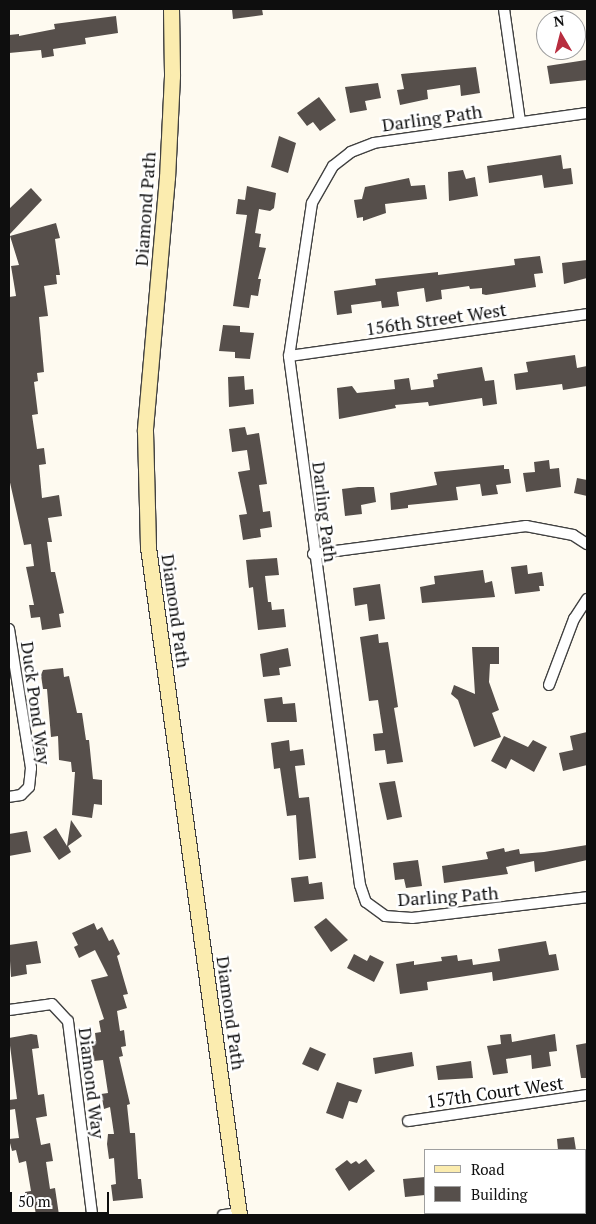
<!DOCTYPE html>
<html>
<head>
<meta charset="utf-8">
<style>
  body { margin:0 }
  #map { position:relative; width:596px; height:1224px; overflow:hidden; background:#fefaf0; font-family:"PT Serif",serif }
  div>[style] { position:absolute }
  .building>* { inset:0; background:#564f4b }
  .roads { filter:drop-shadow(1px 0 #414141) drop-shadow(-1px 0 #414141) drop-shadow(0 1px #414141) drop-shadow(0 -1px #414141) }
  .street>* { height:10px; margin:-5px; padding:0 5px; transform-origin:5px; border-radius:5px; background:#fff }
  .secondary>* { height:15px; margin:-7.5px; padding:0 7.5px; transform-origin:7.5px; border-radius:7.5px; background:#fbecaf }
  span { translate:-50% -50%; white-space:nowrap; text-align:center; line-height:1.15; -webkit-text-stroke:5px #fff; paint-order:stroke }
  .street-label { font-size:18px; color:#0e0e0e }
  .frame { position:absolute; inset:0; border:10px solid #0e0e0e; pointer-events:none }
  .legend { position:absolute; left:424px; top:1149px; width:162px; height:65px; box-sizing:border-box; background:#fff; border:1px solid #9f9f9f; margin:0; padding:6px 9px; list-style:none; font-size:15px; color:#0e0e0e }
  .legend li { display:flex; align-items:center; gap:10px; height:25px }
  .legend b { width:25px; border:1px solid #9f9f9f }
  .north { position:absolute; left:536px; top:10px; width:50px; height:50px; box-sizing:border-box; background:#fff; border:1px solid #9f9f9f; border-radius:50%; rotate:352deg; font-size:14px; font-weight:700; line-height:20px; text-align:center; color:#0e0e0e }
  .north::after { content:''; display:block; margin:auto; width:18px; height:22px; background:#b82d3f; clip-path:polygon(50% 0,100% 100%,50% 72%,0 100%) }
  .scale { position:absolute; left:10px; top:1192px; width:99px; height:22px; box-sizing:border-box; border:2px solid #0e0e0e; border-top:0; padding-left:6px; font-size:15px; line-height:18px; white-space:nowrap; color:#0e0e0e; -webkit-text-stroke:4px #fff; paint-order:stroke }
</style>
</head>
<body>
<div id="map">
  <div class="building">
    <div style="clip-path:polygon(232px 9px,262px 9px,263px 15px,233px 19px)"></div>
    <div style="clip-path:polygon(116px 16px,118px 33px,85px 38px,86px 44px,53px 49px,54px 56px,42px 58px,41px 50px,9px 53px,9px 35px,19px 34px,19px 36px,55px 29px,54px 24px)"></div>
    <div style="clip-path:polygon(586px 60px,587px 80px,550px 84px,547px 66px)"></div>
    <div style="clip-path:polygon(476px 67px,480px 93px,461px 96px,460px 85px,427px 90px,428px 99px,400px 105px,397px 90px,404px 89px,401px 74px)"></div>
    <div style="clip-path:polygon(378px 83px,381px 98px,365px 101px,367px 110px,350px 113px,345px 87px)"></div>
    <div style="clip-path:polygon(319px 97px,336px 120px,320px 131px,313px 122px,307px 126px,297px 113px)"></div>
    <div style="clip-path:polygon(279px 136px,296px 143px,288px 173px,271px 167px)"></div>
    <div style="clip-path:polygon(561px 155px,563px 169px,571px 168px,573px 184px,544px 188px,542px 175px,489px 183px,487px 166px)"></div>
    <div style="clip-path:polygon(463px 170px,466px 179px,475px 177px,478px 196px,449px 201px,448px 172px)"></div>
    <div style="clip-path:polygon(409px 178px,411px 186px,425px 185px,427px 199px,385px 204px,386px 213px,363px 221px,363px 217px,357px 218px,354px 200px,362px 199px,365px 187px)"></div>
    <div style="clip-path:polygon(247px 186px,276px 193px,274px 208px,270px 211px,259px 209px,255px 233px,261px 234px,259px 247px,266px 248px,258px 279px,261px 279px,258px 296px,251px 295px,249px 308px,233px 306px,247px 215px,236px 214px,238px 199px,245px 200px)"></div>
    <div style="clip-path:polygon(31px 188px,42px 200px,9px 235px,9px 209px)"></div>
    <div style="clip-path:polygon(56px 223px,60px 238px,55px 239px,60px 275px,56px 275px,57px 284px,44px 286px,48px 316px,39px 317px,44px 372px,37px 373px,38px 381px,34px 382px,38px 414px,32px 415px,37px 449px,44px 448px,46px 464px,39px 465px,42px 498px,59px 495px,62px 516px,48px 518px,52px 542px,47px 542px,51px 572px,55px 572px,64px 613px,59px 614px,61px 627px,42px 630px,40px 617px,31px 618px,29px 605px,34px 605px,26px 567px,34px 566px,31px 544px,24px 545px,9px 478px,9px 297px,16px 296px,11px 266px,19px 265px,10px 236px)"></div>
    <div style="clip-path:polygon(540px 256px,543px 273px,534px 274px,536px 287px,486px 295px,482px 294px,482px 288px,470px 289px,469px 286px,441px 290px,442px 299px,426px 302px,424px 288px,397px 292px,399px 306px,382px 308px,381px 301px,351px 305px,352px 313px,337px 315px,334px 291px,376px 285px,375px 279px,438px 272px,438px 275px,515px 265px,514px 259px)"></div>
    <div style="clip-path:polygon(587px 260px,587px 278px,564px 284px,562px 263px)"></div>
    <div style="clip-path:polygon(223px 325px,240px 326px,240px 332px,254px 333px,250px 359px,235px 358px,235px 352px,219px 351px)"></div>
    <div style="clip-path:polygon(575px 355px,577px 368px,587px 366px,587px 386px,563px 390px,562px 384px,516px 390px,514px 374px,528px 372px,526px 362px)"></div>
    <div style="clip-path:polygon(482px 367px,485px 381px,494px 380px,497px 404px,483px 406px,482px 398px,429px 406px,428px 402px,395px 405px,396px 408px,339px 419px,337px 388px,352px 386px,357px 393px,395px 389px,394px 380px,409px 378px,411px 390px,434px 387px,433px 380px,438px 379px,437px 374px)"></div>
    <div style="clip-path:polygon(244px 376px,245px 390px,253px 389px,254px 404px,229px 407px,228px 377px)"></div>
    <div style="clip-path:polygon(245px 427px,247px 435px,259px 433px,267px 484px,259px 485px,263px 512px,270px 511px,272px 527px,260px 529px,261px 537px,243px 540px,239px 515px,247px 514px,238px 472px,250px 470px,247px 450px,232px 452px,229px 429px)"></div>
    <div style="clip-path:polygon(549px 460px,550px 469px,559px 468px,561px 487px,526px 492px,523px 473px,535px 472px,534px 462px)"></div>
    <div style="clip-path:polygon(504px 465px,504px 469px,509px 469px,511px 483px,496px 485px,498px 494px,482px 496px,480px 484px,456px 487px,458px 500px,408px 505px,408px 508px,391px 510px,390px 493px,437px 485px,434px 472px)"></div>
    <div style="clip-path:polygon(577px 478px,587px 480px,587px 496px,574px 493px)"></div>
    <div style="clip-path:polygon(358px 487px,374px 487px,376px 502px,361px 505px,362px 514px,345px 516px,342px 489px)"></div>
    <div style="clip-path:polygon(277px 558px,279px 575px,265px 576px,268px 602px,271px 602px,272px 610px,284px 609px,286px 627px,258px 630px,253px 587px,249px 588px,246px 560px)"></div>
    <div style="clip-path:polygon(527px 565px,528px 574px,542px 572px,544px 586px,539px 586px,540px 591px,515px 594px,511px 567px)"></div>
    <div style="clip-path:polygon(483px 570px,485px 583px,492px 581px,495px 597px,422px 603px,420px 587px,435px 584px,434px 576px)"></div>
    <div style="clip-path:polygon(380px 584px,385px 619px,369px 621px,367px 604px,355px 606px,353px 588px)"></div>
    <div style="clip-path:polygon(378px 634px,379px 643px,388px 642px,398px 707px,394px 708px,403px 762px,387px 764px,385px 750px,375px 751px,373px 734px,383px 733px,378px 700px,369px 701px,360px 637px)"></div>
    <div style="clip-path:polygon(472px 647px,499px 647px,499px 664px,490px 664px,489px 682px,499px 710px,492px 713px,501px 737px,474px 747px,458px 700px,451px 694px,454px 685px,475px 694px)"></div>
    <div style="clip-path:polygon(288px 648px,291px 666px,279px 668px,280px 675px,263px 677px,260px 654px)"></div>
    <div style="clip-path:polygon(63px 668px,64px 677px,69px 676px,77px 713px,82px 713px,86px 740px,89px 740px,93px 779px,102px 780px,102px 805px,94px 804px,92px 818px,72px 815px,75px 772px,72px 772px,71px 762px,59px 760px,58px 736px,51px 737px,47px 689px,43px 689px,41px 675px,43px 670px)"></div>
    <div style="clip-path:polygon(282px 697px,283px 704px,295px 703px,297px 722px,267px 722px,264px 699px)"></div>
    <div style="clip-path:polygon(587px 732px,587px 765px,563px 771px,559px 753px,573px 750px,570px 736px)"></div>
    <div style="clip-path:polygon(504px 736px,528px 747px,533px 740px,547px 747px,534px 772px,511px 759px,506px 769px,491px 761px)"></div>
    <div style="clip-path:polygon(289px 740px,290px 751px,303px 749px,305px 765px,295px 766px,299px 798px,309px 797px,316px 858px,299px 860px,296px 815px,287px 816px,280px 768px,274px 769px,271px 743px)"></div>
    <div style="clip-path:polygon(395px 781px,402px 817px,387px 820px,379px 783px)"></div>
    <div style="clip-path:polygon(71px 820px,82px 836px,68px 846px,71px 852px,59px 860px,43px 837px,56px 828px,67px 846px)"></div>
    <div style="clip-path:polygon(27px 831px,31px 852px,9px 856px,9px 834px)"></div>
    <div style="clip-path:polygon(587px 845px,587px 860px,535px 872px,534px 861px,506px 867px,508px 874px,444px 883px,442px 866px,488px 859px,486px 852px,504px 848px,505px 852px,519px 849px,520px 854px,544px 852px)"></div>
    <div style="clip-path:polygon(418px 860px,422px 886px,406px 888px,404px 879px,395px 880px,393px 863px)"></div>
    <div style="clip-path:polygon(308px 876px,309px 884px,322px 882px,324px 899px,294px 902px,291px 878px)"></div>
    <div style="clip-path:polygon(326px 918px,348px 940px,331px 952px,314px 927px)"></div>
    <div style="clip-path:polygon(94px 923px,97px 930px,102px 927px,109px 941px,113px 939px,120px 954px,117px 956px,128px 994px,123px 995px,127px 1008px,117px 1011px,120px 1031px,124px 1030px,126px 1046px,121px 1047px,123px 1056px,119px 1057px,130px 1104px,127px 1105px,130px 1133px,135px 1133px,138px 1179px,141px 1179px,143px 1198px,113px 1201px,111px 1185px,116px 1184px,114px 1158px,109px 1159px,107px 1144px,108px 1134px,114px 1134px,110px 1107px,104px 1109px,101px 1094px,108px 1093px,103px 1060px,94px 1061px,91px 1042px,96px 1041px,95px 1033px,101px 1032px,99px 1021px,104px 1019px,91px 980px,108px 976px,95px 950px,79px 958px,74px 947px,78px 945px,72px 933px)"></div>
    <div style="clip-path:polygon(37px 941px,41px 963px,26px 965px,27px 974px,11px 977px,9px 945px)"></div>
    <div style="clip-path:polygon(546px 941px,549px 955px,556px 954px,559px 970px,493px 981px,492px 972px,427px 982px,428px 990px,400px 994px,396px 964px,414px 961px,414px 965px,442px 961px,441px 957px,457px 955px,458px 961px,472px 959px,473px 965px,500px 961px,498px 949px)"></div>
    <div style="clip-path:polygon(354px 954px,367px 961px,370px 955px,384px 962px,374px 982px,347px 968px)"></div>
    <div style="clip-path:polygon(31px 1034px,37px 1035px,39px 1048px,32px 1049px,38px 1095px,44px 1094px,47px 1116px,36px 1118px,41px 1145px,50px 1143px,53px 1161px,46px 1162px,50px 1189px,55px 1188px,59px 1215px,36px 1215px,34px 1203px,27px 1204px,25px 1192px,31px 1191px,26px 1161px,19px 1163px,16px 1150px,12px 1151px,9px 1139px,19px 1138px,15px 1109px,9px 1110px,9px 1100px,17px 1099px,9px 1038px)"></div>
    <div style="clip-path:polygon(511px 1034px,512px 1042px,555px 1034px,557px 1051px,549px 1052px,551px 1066px,532px 1069px,531px 1055px,506px 1059px,508px 1073px,493px 1075px,487px 1046px,501px 1044px,500px 1035px)"></div>
    <div style="clip-path:polygon(587px 1043px,587px 1078px,581px 1078px,576px 1045px)"></div>
    <div style="clip-path:polygon(310px 1047px,326px 1054px,318px 1071px,302px 1064px)"></div>
    <div style="clip-path:polygon(412px 1052px,414px 1066px,375px 1074px,373px 1058px)"></div>
    <div style="clip-path:polygon(471px 1061px,473px 1078px,438px 1080px,436px 1066px)"></div>
    <div style="clip-path:polygon(337px 1082px,362px 1090px,357px 1103px,349px 1101px,343px 1119px,326px 1113px)"></div>
    <div style="clip-path:polygon(574px 1137px,576px 1150px,558px 1150px,557px 1139px)"></div>
    <div style="clip-path:polygon(366px 1159px,375px 1171px,349px 1191px,335px 1169px,347px 1160px,351px 1164px,356px 1161px,359px 1164px)"></div>
    <div style="clip-path:polygon(425px 1177px,425px 1195px,405px 1197px,403px 1179px)"></div>
  </div>
  <div class="roads">
    <div class="street">
      <div style="left:504px;top:9px;width:114px;rotate:81.9deg"></div>
      <div style="left:587px;top:113px;width:215px;rotate:172deg"></div>
      <div style="left:374px;top:143px;width:25px;rotate:159deg"></div>
      <div style="left:351px;top:152px;width:23px;rotate:142deg"></div>
      <div style="left:333px;top:166px;width:43px;rotate:119.6deg"></div>
      <div style="left:312px;top:203px;width:155px;rotate:98.5deg"></div>
      <div style="left:289px;top:356px;width:534px;rotate:82.36deg"></div>
      <div style="left:360px;top:885px;width:18px;rotate:71deg"></div>
      <div style="left:366px;top:902px;width:24px;rotate:36deg"></div>
      <div style="left:385px;top:916px;width:27px;rotate:4deg"></div>
      <div style="left:412px;top:918px;width:176px;rotate:-6.8deg"></div>
      <div style="left:289px;top:356px;width:301px;rotate:-8deg"></div>
      <div style="left:313px;top:554px;width:215px;rotate:-7.5deg"></div>
      <div style="left:526px;top:526px;width:48px;rotate:10.8deg"></div>
      <div style="left:573px;top:535px;width:17px;rotate:33deg"></div>
      <div style="left:9px;top:629px;width:141px;rotate:81deg"></div>
      <div style="left:31px;top:768px;width:19px;rotate:96deg"></div>
      <div style="left:29px;top:787px;width:11px;rotate:135deg"></div>
      <div style="left:21px;top:795px;width:12px;rotate:171deg"></div>
      <div style="left:549px;top:685px;width:71px;rotate:-69.3deg"></div>
      <div style="left:574px;top:619px;width:24px;rotate:-57deg"></div>
      <div style="left:9px;top:1010px;width:43px;rotate:-7.9deg"></div>
      <div style="left:52px;top:1004px;width:23px;rotate:47deg"></div>
      <div style="left:68px;top:1021px;width:195px;rotate:82.9deg"></div>
      <div style="left:408px;top:1121px;width:181px;rotate:-8.3deg"></div>
      <div style="left:223px;top:1215px;width:16px;rotate:-7deg"></div>
    </div>
    <div class="secondary">
      <div style="left:171px;top:9px;width:67px;rotate:89.1deg"></div>
      <div style="left:172px;top:76px;width:101px;rotate:92.8deg"></div>
      <div style="left:167px;top:177px;width:255px;rotate:95deg"></div>
      <div style="left:145px;top:431px;width:116px;rotate:88.5deg"></div>
      <div style="left:148px;top:547px;width:674px;rotate:82.24deg"></div>
    </div>
  </div>
  <div class="street-label">
    <span style="left:432px;top:118px;rotate:-8deg">Darling Path</span>
    <span style="left:145px;top:209px;rotate:-86deg">Diamond Path</span>
    <span style="left:436px;top:319px;rotate:-8deg">156th Street West</span>
    <span style="left:325px;top:512px;rotate:83deg">Darling Path</span>
    <span style="left:176px;top:611px;rotate:82deg">Diamond Path</span>
    <span style="left:36px;top:703px;rotate:82deg">Duck Pond Way</span>
    <span style="left:448px;top:896px;rotate:-4deg">Darling Path</span>
    <span style="left:231px;top:1013px;rotate:82deg">Diamond Path</span>
    <span style="left:92px;top:1083px;rotate:83deg">Diamond Way</span>
    <span style="left:495px;top:1092px;rotate:-8deg">157th Court West</span>
  </div>
  <div class="frame"></div>
  <ul class="legend">
  <li><b style="height:6px;background:#fbecaf"></b>Road</li>
  <li><b style="height:14px;background:#564f4b"></b>Building</li>
  </ul>
  <div class="north">N</div>
  <div class="scale">50 m</div>
</div>
</body>
</html>
